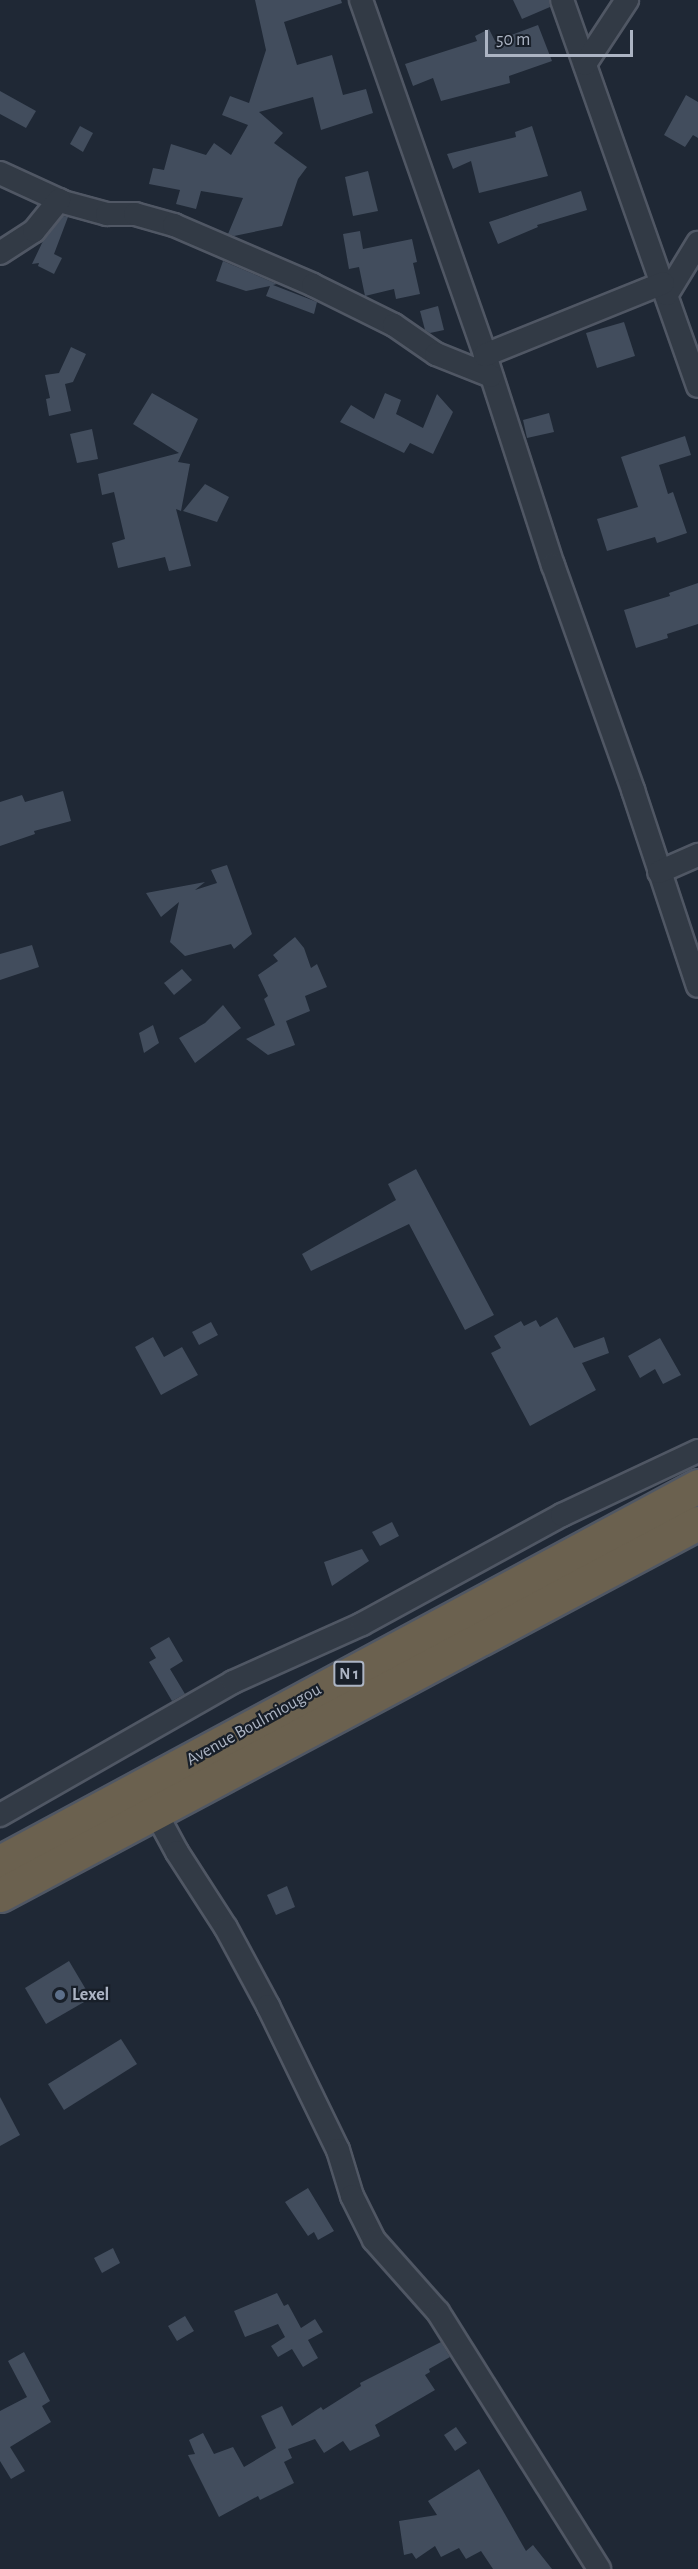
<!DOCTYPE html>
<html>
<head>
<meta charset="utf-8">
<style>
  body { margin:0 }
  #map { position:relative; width:698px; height:2569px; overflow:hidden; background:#1f2835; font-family:"Alegreya Sans",sans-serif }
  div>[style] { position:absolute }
  .building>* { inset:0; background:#424d5d }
  .roads { filter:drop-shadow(2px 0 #505764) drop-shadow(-2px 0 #505764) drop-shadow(0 2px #505764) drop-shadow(0 -2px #505764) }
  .street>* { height:22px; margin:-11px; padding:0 11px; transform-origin:11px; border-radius:11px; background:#323a45 }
  .highway>* { height:33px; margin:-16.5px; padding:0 16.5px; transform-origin:16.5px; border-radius:16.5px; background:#6b614f }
  .dots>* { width:16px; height:16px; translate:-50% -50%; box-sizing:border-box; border:3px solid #181f29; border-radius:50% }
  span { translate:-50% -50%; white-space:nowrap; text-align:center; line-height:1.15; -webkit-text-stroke:4.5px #181f29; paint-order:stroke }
  .shield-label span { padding:2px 4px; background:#181f29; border:2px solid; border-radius:4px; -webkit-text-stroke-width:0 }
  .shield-label { font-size:16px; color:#acb4c3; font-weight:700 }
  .street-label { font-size:18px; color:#acb4c3 }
  .poi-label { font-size:18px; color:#acb4c3; font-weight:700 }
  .left { translate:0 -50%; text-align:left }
  .scale { position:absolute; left:485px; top:30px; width:148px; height:27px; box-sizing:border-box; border:3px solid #acb4c3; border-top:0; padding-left:8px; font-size:18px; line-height:21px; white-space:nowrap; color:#acb4c3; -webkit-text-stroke:4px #181f29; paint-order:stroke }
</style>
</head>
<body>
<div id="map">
  <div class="building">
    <div style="clip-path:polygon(255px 0,341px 0,342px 3px,284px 22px,297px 65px,332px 55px,343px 95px,366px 89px,373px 113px,321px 130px,313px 97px,259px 112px,283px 133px,274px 143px,307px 167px,298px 179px,282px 226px,234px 236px,228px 234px,243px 198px,201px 191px,196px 209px,176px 204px,180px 190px,149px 184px,153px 168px,164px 170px,171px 144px,206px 155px,214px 143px,231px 155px,248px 125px,222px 115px,230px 96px,249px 103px,266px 50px)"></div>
    <div style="clip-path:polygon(513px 0,549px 0,550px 7px,522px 19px)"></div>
    <div style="clip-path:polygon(538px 25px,552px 61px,509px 76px,510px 83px,441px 101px,433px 78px,413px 86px,405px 64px,477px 41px,475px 36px,489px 29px,495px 41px)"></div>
    <div style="clip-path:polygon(0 91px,36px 111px,26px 128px,0 114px)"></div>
    <div style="clip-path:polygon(686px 95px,698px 102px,698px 138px,693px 135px,685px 147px,664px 135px)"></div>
    <div style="clip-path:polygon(80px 126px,93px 133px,83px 152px,70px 144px)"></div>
    <div style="clip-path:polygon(532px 126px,548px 176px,479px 193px,471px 161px,453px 169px,447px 154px,516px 137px,515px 132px)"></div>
    <div style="clip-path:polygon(368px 171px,378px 211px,353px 216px,345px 177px)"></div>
    <div style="clip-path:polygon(581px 191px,587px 210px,537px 225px,538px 227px,498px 244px,489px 222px)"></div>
    <div style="clip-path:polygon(63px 216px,68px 217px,54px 254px,62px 258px,54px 274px,38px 266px,39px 263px,32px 264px,43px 241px)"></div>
    <div style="clip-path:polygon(360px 231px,363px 249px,412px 239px,417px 262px,413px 263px,420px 294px,396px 299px,394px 289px,365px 296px,359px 267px,349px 269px,343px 234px)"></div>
    <div style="clip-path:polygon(223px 261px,277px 284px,273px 285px,317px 302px,314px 314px,266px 296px,270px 286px,246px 291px,216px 281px)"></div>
    <div style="clip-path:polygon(438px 306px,444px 330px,430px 333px,425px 330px,420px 311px)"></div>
    <div style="clip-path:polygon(624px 322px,635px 356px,597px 368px,586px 333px)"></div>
    <div style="clip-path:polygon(71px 347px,86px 354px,73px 382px,65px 384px,71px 411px,49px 416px,46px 399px,50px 398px,45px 375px,59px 373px)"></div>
    <div style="clip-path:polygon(152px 393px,198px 419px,178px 462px,190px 464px,181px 511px,176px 509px,191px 566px,169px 571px,165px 557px,118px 568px,112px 543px,125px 539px,114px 492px,102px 495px,98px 474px,179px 453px,133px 424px)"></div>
    <div style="clip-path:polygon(385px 393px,401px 400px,396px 414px,423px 428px,437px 394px,453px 412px,433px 454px,410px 443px,404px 453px,340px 422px,351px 405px,374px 419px)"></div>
    <div style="clip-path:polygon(549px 413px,554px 432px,527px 438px,523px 420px)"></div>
    <div style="clip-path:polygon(92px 429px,98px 459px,77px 463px,70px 434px)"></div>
    <div style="clip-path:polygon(685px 436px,691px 455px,659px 465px,668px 494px,673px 492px,687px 533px,657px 543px,655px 537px,607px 551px,597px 519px,638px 507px,621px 457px)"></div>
    <div style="clip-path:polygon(205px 484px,229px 497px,217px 522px,183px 511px)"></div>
    <div style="clip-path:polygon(698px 583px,698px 624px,667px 634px,668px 638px,636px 648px,624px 610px,670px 596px,669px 593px)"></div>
    <div style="clip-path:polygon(63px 791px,71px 821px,34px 831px,35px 834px,0 846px,0 802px,22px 795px,25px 802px)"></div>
    <div style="clip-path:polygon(227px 865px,252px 934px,234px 949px,231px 944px,185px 956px,170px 942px,179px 902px,161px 917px,146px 893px,205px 882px,195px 890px,217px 883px,211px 870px)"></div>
    <div style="clip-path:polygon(295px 937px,304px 948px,311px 968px,317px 964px,327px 987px,305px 996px,310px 1011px,286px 1021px,295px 1045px,268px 1055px,246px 1039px,275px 1025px,264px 999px,268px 996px,258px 975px,278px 961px,273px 955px)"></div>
    <div style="clip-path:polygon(32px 945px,39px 967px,0 980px,0 954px)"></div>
    <div style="clip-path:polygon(182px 969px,192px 980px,174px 995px,164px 983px)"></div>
    <div style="clip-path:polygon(223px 1005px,241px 1028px,195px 1063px,179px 1038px,205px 1023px)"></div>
    <div style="clip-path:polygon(153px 1025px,159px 1043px,144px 1053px,139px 1033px)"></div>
    <div style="clip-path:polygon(416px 1169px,494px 1315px,465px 1330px,409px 1224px,311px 1271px,302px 1254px,396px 1200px,388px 1184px)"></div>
    <div style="clip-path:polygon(557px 1317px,574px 1348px,604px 1337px,609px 1353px,582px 1363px,596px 1390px,530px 1426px,491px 1353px,501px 1348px,494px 1336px,521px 1321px,524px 1326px,536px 1320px,540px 1327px)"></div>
    <div style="clip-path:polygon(211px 1322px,218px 1335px,199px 1345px,192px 1332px)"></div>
    <div style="clip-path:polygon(153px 1337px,164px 1357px,182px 1347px,198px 1375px,161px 1395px,135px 1347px)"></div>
    <div style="clip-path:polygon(660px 1338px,681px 1375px,663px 1384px,655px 1369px,640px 1378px,628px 1356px)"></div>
    <div style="clip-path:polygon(392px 1522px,399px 1536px,380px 1546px,372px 1532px)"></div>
    <div style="clip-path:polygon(362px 1549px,369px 1561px,332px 1586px,324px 1562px)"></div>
    <div style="clip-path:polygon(169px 1637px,183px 1661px,170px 1669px,185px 1694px,172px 1701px,149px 1662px,156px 1658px,150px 1648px)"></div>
    <div style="clip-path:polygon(287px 1886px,295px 1907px,276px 1915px,267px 1895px)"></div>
    <div style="clip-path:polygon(69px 1961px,91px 1998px,46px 2024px,25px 1988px)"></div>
    <div style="clip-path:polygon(121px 2039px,137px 2064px,64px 2110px,48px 2084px)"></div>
    <div style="clip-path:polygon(0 2097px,20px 2135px,0 2146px)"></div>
    <div style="clip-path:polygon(308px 2188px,334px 2231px,318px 2240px,314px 2232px,308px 2236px,285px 2202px)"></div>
    <div style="clip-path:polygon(113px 2248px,120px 2263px,102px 2273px,94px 2258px)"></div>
    <div style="clip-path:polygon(277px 2293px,284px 2306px,288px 2304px,301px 2328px,315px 2319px,323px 2332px,308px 2340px,318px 2358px,303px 2367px,292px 2349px,278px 2357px,271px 2346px,285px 2337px,278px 2324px,245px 2337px,234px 2311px)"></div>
    <div style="clip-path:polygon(185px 2316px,194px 2331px,177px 2341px,168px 2326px)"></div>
    <div style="clip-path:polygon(441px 2342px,450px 2357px,429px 2369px,430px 2372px,425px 2375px,435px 2390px,375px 2425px,380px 2436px,350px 2451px,343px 2441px,324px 2453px,315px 2439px,288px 2449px,292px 2458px,284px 2462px,294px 2483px,260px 2500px,258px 2496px,219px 2517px,188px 2455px,195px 2454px,189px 2440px,203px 2433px,214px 2454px,233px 2447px,244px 2467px,276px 2448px,261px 2416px,282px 2406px,292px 2426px,321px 2407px,323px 2410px,361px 2386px,360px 2383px)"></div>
    <div style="clip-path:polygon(24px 2352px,50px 2401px,42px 2406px,51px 2422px,10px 2447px,25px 2471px,11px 2479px,0 2461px,0 2411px,27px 2397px,8px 2361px)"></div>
    <div style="clip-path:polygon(456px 2427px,467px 2443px,455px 2451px,444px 2435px)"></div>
    <div style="clip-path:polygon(479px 2469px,526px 2551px,533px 2545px,552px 2569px,493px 2569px,481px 2551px,466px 2559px,459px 2548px,441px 2557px,435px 2546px,416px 2559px,412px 2553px,404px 2555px,399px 2521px,437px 2515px,428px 2501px)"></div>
  </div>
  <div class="roads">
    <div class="street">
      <div style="left:361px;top:0;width:376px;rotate:70.7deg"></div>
      <div style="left:485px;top:355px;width:221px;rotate:72.1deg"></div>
      <div style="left:553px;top:565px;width:239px;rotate:70.4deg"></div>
      <div style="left:633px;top:790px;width:206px;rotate:71.7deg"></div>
      <div style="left:562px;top:0;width:409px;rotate:70.6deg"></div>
      <div style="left:585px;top:64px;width:77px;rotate:-56.7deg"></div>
      <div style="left:0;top:173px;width:69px;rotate:24.7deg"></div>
      <div style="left:63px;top:202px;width:46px;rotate:15.3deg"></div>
      <div style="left:107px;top:214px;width:28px"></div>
      <div style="left:135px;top:214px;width:41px;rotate:15.8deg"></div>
      <div style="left:174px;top:225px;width:151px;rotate:23.3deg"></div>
      <div style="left:313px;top:285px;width:90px;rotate:26.3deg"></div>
      <div style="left:394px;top:325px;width:51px;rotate:34.6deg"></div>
      <div style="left:436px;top:354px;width:59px;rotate:21.8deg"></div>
      <div style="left:0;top:253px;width:40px;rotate:-32.9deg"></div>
      <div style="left:34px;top:231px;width:40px;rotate:-51deg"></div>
      <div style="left:667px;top:294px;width:60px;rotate:-58.7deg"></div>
      <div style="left:485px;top:355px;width:192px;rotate:-22deg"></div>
      <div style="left:659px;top:872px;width:43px;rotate:-23.6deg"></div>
      <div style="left:149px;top:1800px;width:59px;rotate:61.7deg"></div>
      <div style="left:177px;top:1852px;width:90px;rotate:57.2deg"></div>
      <div style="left:226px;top:1928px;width:89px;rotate:61.7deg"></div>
      <div style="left:268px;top:2006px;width:160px;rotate:64.1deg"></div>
      <div style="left:338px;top:2150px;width:48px;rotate:73.1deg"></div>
      <div style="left:352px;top:2196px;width:49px;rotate:63.4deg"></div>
      <div style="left:374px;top:2240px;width:96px;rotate:48.4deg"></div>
      <div style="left:438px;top:2312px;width:303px;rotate:57.9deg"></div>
      <div style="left:0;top:1815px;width:268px;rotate:-29.7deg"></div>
      <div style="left:233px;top:1682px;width:141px;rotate:-24.2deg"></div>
      <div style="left:362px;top:1624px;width:228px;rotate:-28.6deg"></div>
      <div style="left:562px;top:1515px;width:150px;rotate:-25.2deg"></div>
    </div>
    <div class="highway">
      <div style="left:0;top:1862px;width:793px;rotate:-28.31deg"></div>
      <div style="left:0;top:1895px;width:791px;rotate:-28.06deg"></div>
    </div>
  </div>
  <div class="dots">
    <div style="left:60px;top:1995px;background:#5c6f8a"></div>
  </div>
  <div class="shield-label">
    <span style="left:349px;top:1674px">N 1</span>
  </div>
  <div class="street-label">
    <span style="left:254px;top:1725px;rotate:-29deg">Avenue Boulmiougou</span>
  </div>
  <div class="poi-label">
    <span class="left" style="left:72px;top:1995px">Lexel</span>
  </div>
  <div class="scale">50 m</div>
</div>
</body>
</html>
